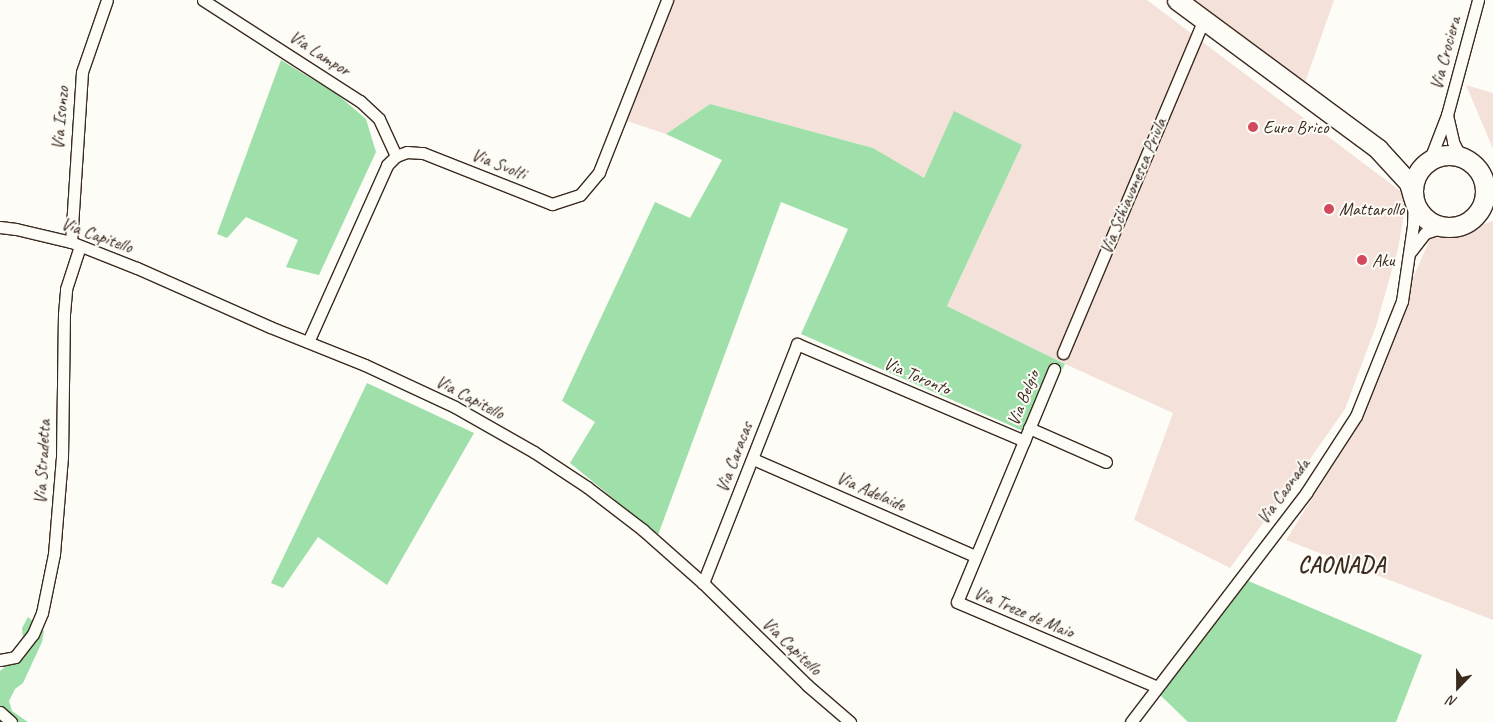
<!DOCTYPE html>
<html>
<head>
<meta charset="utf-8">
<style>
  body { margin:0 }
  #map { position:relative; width:1493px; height:722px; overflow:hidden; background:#fdfcf7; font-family:Caveat,sans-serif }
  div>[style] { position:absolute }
  .built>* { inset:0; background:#f4e2da }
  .green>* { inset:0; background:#9fe0aa }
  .roads { filter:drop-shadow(1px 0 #3b2a1e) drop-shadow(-1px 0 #3b2a1e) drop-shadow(0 1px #3b2a1e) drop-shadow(0 -1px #3b2a1e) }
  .street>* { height:11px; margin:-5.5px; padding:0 5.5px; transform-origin:5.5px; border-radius:5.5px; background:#fdfcf7 }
  .primary>* { height:19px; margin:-9.5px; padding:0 9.5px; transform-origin:9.5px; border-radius:9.5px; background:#fdfcf7 }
  .primary>.ring { margin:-9.5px; padding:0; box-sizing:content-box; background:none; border:19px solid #fdfcf7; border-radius:50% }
  .dots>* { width:14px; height:14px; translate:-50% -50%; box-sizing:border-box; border:2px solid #fdfcf7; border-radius:50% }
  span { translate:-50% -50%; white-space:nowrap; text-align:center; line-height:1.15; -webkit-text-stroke:4px #fdfcf7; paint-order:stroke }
  .street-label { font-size:18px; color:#3b2a1e }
  .poi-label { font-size:18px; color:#3b2a1e }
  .left { translate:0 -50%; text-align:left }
  .district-label { font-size:22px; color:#3b2a1e; font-weight:700; letter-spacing:1px }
  .north { position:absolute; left:1433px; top:662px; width:50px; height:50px; -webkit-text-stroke:4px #fdfcf7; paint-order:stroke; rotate:202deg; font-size:14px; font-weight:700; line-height:20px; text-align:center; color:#3b2a1e }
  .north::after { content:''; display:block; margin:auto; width:18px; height:22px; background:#3b2a1e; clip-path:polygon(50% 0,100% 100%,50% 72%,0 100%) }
</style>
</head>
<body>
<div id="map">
  <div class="built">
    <div style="clip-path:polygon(666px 0,1147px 0,1407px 196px,1398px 249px,1376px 326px,1345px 409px,1303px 469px,1230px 568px,1134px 520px,1173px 413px,1065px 364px,947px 306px,1022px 145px,924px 179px,873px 148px,710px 104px,666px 134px,624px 120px)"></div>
    <div style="clip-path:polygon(1195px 0,1334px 0,1305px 83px)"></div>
    <div style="clip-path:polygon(1466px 85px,1493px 93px,1493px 149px)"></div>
    <div style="clip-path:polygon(1493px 221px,1493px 620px,1286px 540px,1363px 418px,1396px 332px,1408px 289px,1431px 237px,1468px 235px,1478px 226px)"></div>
  </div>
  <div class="green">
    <div style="clip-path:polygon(281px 60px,338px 95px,366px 119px,376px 152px,319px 275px,286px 267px,298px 240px,246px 217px,227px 238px,217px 234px)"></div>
    <div style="clip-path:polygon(710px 104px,873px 148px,924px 178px,954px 111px,1022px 145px,947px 306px,1065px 364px,1030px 434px,801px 334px,848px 229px,781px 202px,658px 535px,570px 463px,595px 422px,562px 401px,655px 202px,690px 218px,722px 160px,666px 134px)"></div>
    <div style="clip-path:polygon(367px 383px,474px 433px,387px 585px,318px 537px,283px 588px,271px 583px)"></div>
    <div style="clip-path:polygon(1246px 580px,1422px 655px,1396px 722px,1188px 722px,1158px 693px)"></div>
    <div style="clip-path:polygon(28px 617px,44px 631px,42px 642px,23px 683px,15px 689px,9px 701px,12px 711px,28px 722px,0 722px,0 671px,12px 661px,23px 641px,22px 628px)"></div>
  </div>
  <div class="roads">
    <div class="street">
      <div style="left:203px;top:0;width:187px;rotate:32.8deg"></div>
      <div style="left:360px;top:101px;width:26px;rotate:43deg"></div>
      <div style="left:379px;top:119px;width:41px;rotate:65.3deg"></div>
      <div style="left:1447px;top:115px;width:28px;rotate:77deg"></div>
      <div style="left:1453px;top:142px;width:16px;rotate:63deg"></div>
      <div style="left:1430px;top:159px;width:47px;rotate:-68.9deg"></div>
      <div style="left:1447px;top:115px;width:119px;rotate:-74.9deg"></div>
      <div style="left:0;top:227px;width:16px;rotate:7deg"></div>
      <div style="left:16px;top:229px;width:57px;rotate:13.3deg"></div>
      <div style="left:71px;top:242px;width:71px;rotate:21.5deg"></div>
      <div style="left:137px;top:268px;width:145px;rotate:23.9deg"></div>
      <div style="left:270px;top:327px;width:102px;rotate:21.8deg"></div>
      <div style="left:365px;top:365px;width:99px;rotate:25deg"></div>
      <div style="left:455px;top:407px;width:91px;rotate:29.7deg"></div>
      <div style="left:534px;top:452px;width:64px;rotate:33.4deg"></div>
      <div style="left:587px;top:487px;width:71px;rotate:37.5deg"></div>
      <div style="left:643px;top:530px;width:80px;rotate:41.5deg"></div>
      <div style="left:703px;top:583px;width:146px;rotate:44.4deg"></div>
      <div style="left:807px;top:685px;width:57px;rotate:40.7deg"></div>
      <div style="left:71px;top:242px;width:170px;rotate:-86.3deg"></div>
      <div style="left:82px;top:72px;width:76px;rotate:-70.9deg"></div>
      <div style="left:1411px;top:251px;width:23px;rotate:-52deg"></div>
      <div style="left:1425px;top:233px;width:20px;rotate:-18deg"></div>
      <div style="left:308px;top:342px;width:194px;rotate:-65.9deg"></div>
      <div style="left:387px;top:165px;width:13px;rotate:-45deg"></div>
      <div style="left:396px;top:156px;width:12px;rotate:-20deg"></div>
      <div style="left:407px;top:152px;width:16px;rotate:4deg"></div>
      <div style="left:423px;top:153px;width:139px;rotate:21.6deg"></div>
      <div style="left:552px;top:204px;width:29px;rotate:-18deg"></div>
      <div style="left:580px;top:195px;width:30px;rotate:-50deg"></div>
      <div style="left:599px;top:172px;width:185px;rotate:-68.4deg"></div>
      <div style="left:1063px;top:353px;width:362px;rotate:-67.1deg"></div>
      <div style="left:1054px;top:369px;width:252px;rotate:112.6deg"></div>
      <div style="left:957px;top:602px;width:217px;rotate:23deg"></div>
      <div style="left:1029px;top:428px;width:84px;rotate:23.8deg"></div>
      <div style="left:753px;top:459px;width:242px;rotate:23.6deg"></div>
      <div style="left:703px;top:583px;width:257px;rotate:-68.5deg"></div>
      <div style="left:797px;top:344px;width:247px;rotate:23.1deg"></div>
      <div style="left:0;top:660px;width:15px;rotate:-11deg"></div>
      <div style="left:15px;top:657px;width:29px;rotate:-52deg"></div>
      <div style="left:33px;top:634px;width:23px;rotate:-67deg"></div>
      <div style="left:42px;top:613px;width:60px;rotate:-78.5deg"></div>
      <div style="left:54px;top:554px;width:97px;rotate:-85.3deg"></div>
      <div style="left:62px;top:457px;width:143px;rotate:-89.2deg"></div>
      <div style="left:64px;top:314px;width:25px;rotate:-85deg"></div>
      <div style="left:66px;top:289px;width:45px;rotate:-72deg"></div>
      <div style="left:0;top:712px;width:15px;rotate:42deg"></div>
      <div style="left:1131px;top:722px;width:288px;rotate:-52.6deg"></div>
      <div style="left:1306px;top:493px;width:92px;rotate:-57deg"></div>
      <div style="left:1356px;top:416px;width:124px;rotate:-68.2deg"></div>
      <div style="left:1402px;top:301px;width:76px;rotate:-81.7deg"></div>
      <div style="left:1413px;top:226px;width:27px;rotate:-88deg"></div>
    </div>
    <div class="primary">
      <div style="left:1177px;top:0;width:250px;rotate:36.5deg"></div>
      <div style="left:1378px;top:149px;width:46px;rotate:47.6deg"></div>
      <div style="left:1409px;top:183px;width:15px;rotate:74deg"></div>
      <div class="ring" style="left:1413px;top:155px;width:53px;height:53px"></div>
    </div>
  </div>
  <div class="dots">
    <div style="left:1253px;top:127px;background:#d1495b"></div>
    <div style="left:1329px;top:209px;background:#d1495b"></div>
    <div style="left:1362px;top:260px;background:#d1495b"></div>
  </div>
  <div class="street-label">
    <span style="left:320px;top:53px;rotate:33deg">Via Lampor</span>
    <span style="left:1445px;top:53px;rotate:-75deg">Via Crociera</span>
    <span style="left:60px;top:118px;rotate:-85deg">Via Isonzo</span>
    <span style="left:499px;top:164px;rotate:22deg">Via Svolti</span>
    <span style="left:1133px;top:186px;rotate:-67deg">Via Schiavonesca Priula</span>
    <span style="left:97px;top:235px;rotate:20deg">Via Capitello</span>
    <span style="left:917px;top:376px;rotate:23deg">Via Toronto</span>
    <span style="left:470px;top:397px;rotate:28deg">Via Capitello</span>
    <span style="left:1023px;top:398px;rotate:-68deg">Via Belgio</span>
    <span style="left:734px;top:457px;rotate:-69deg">Via Caracas</span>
    <span style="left:42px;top:462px;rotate:-87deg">Via Stradetta</span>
    <span style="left:871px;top:491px;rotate:24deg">Via Adelaide</span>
    <span style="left:1283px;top:491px;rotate:-54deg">Via Caonada</span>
    <span style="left:1024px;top:612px;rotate:23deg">Via Treze de Maio</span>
    <span style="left:792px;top:646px;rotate:44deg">Via Capitello</span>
  </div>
  <div class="poi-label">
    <span class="left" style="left:1263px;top:127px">Euro Brico</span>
    <span class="left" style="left:1339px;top:209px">Mattarollo</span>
    <span class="left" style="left:1372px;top:260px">Aku</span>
  </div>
  <div class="district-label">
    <span style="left:1342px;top:566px">CAONADA</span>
  </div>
  <div class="north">N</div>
</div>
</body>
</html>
